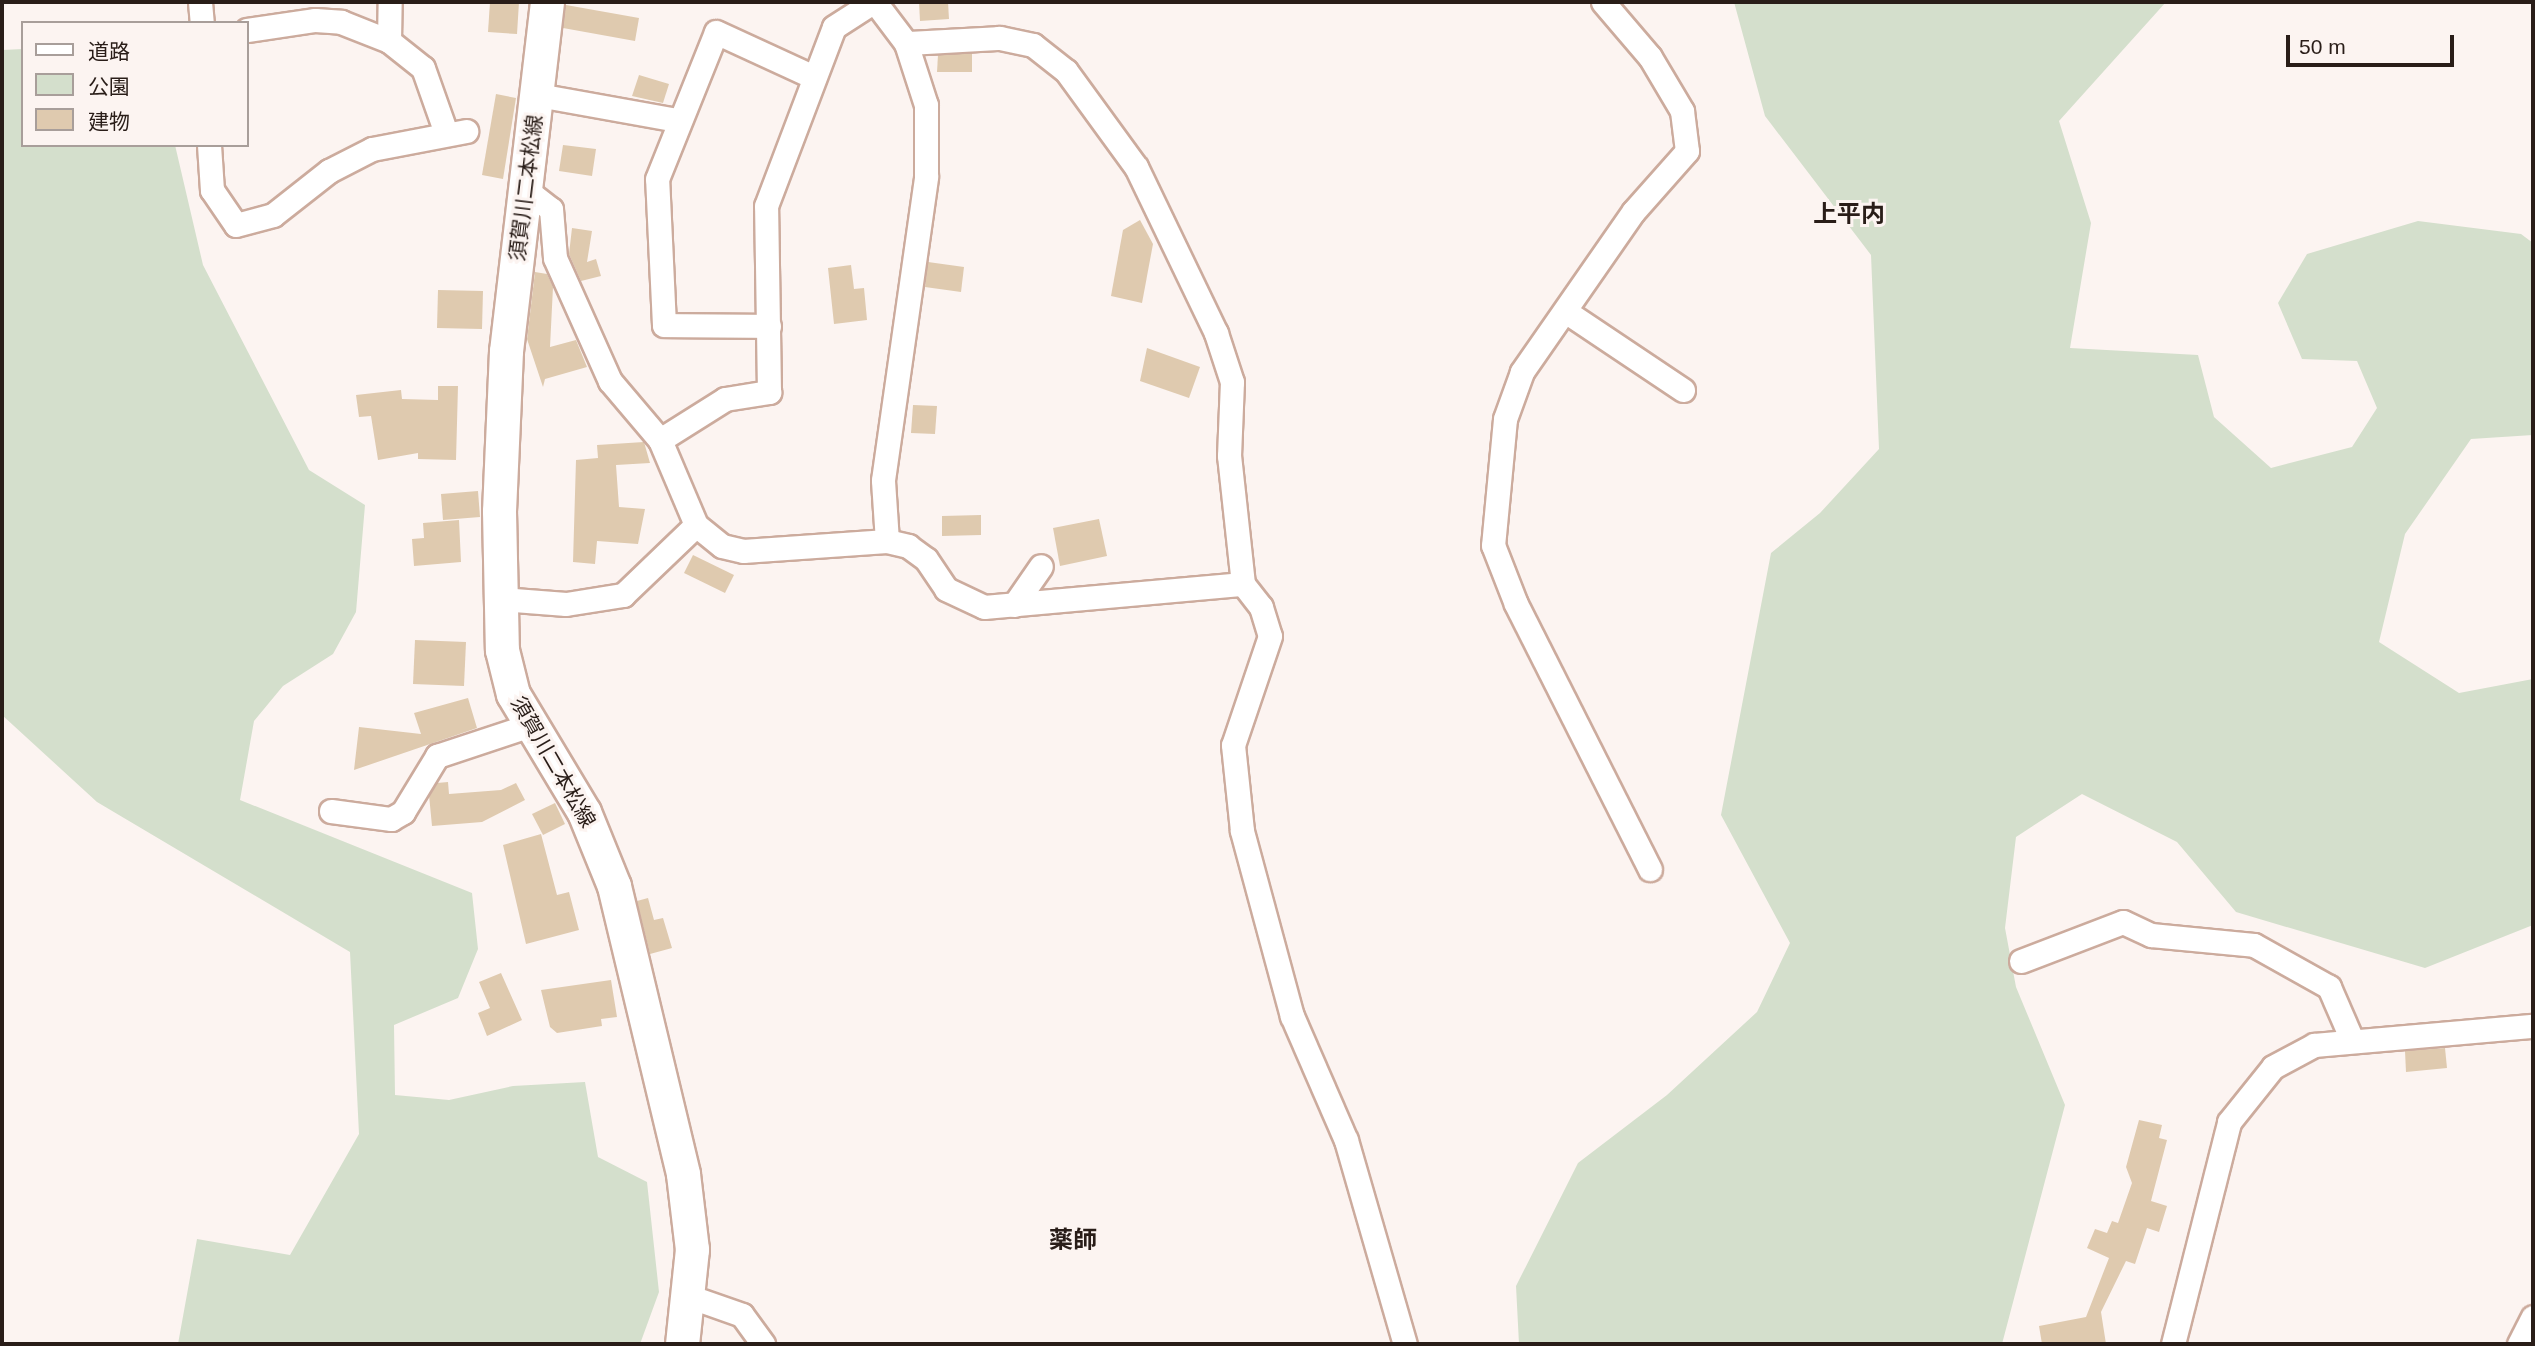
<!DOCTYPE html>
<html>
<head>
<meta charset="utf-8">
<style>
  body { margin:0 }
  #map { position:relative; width:2535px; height:1346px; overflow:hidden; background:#fcf4f1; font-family:Helvetica,"Noto Sans JP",sans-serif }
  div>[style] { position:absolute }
  .green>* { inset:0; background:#d4dfcc }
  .building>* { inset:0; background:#dfcaaf }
  .roads { filter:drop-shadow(2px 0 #ccab9d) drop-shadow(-2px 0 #ccab9d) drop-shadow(0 2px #ccab9d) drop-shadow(0 -2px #ccab9d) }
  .street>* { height:23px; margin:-11.5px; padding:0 11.5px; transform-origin:11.5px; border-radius:11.5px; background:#fff }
  .secondary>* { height:33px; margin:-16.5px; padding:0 16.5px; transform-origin:16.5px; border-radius:16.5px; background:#fff }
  span { translate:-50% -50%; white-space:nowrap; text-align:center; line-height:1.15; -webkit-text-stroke:6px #fcf4f1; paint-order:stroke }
  .street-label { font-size:21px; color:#291d18 }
  .quarter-label { font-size:24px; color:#291d18; font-weight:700 }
  .frame { position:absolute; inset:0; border:4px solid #291d18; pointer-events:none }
  .legend { position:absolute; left:21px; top:21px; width:228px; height:126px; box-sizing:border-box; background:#fcf4f1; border:2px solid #a89e9a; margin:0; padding:9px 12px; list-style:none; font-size:21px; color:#291d18 }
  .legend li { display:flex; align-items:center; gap:14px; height:35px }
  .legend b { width:35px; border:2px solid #a89e9a }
  .scale { position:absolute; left:2286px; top:35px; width:168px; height:32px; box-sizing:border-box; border:4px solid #291d18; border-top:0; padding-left:9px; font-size:21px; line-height:24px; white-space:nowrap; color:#291d18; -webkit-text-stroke:5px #fcf4f1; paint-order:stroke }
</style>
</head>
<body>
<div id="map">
  <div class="green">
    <div style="clip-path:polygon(1734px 2px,2166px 2px,2059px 121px,2091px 223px,2070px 348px,2198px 355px,2214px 417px,2271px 468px,2352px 447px,2377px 408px,2357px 361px,2302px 359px,2278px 303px,2307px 254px,2418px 221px,2521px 234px,2533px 243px,2533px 435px,2471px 439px,2405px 534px,2379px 642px,2459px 693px,2533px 679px,2533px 925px,2425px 968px,2236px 912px,2177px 842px,2082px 794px,2016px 837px,2005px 928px,2016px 987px,2065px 1105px,2002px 1344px,1519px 1344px,1516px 1286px,1578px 1163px,1667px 1095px,1757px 1012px,1790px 943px,1721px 815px,1771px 553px,1820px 513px,1879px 449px,1871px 255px,1765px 116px)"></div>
    <div style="clip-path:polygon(23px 49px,23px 145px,175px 145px,203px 265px,309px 470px,365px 505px,356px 612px,333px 654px,283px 686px,254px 721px,240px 800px,472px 893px,478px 949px,458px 998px,394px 1025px,395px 1095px,449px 1100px,513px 1086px,585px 1082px,598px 1157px,647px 1182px,659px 1292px,640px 1344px,178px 1344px,197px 1239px,290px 1255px,359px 1134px,350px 952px,97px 802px,2px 715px,2px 50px)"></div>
  </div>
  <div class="building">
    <div style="clip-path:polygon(490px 2px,519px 2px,517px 34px,488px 32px)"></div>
    <div style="clip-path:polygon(919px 2px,948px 2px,949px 19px,920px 21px)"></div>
    <div style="clip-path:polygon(566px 5px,639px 18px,635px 41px,563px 28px)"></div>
    <div style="clip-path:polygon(972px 53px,972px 72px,937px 72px,938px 55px)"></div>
    <div style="clip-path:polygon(639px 75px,669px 84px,663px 103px,632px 96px)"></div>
    <div style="clip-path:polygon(496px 94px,516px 98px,503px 179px,482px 175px)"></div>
    <div style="clip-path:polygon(563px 145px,596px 149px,592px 176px,559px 171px)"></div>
    <div style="clip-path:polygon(1140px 220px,1153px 244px,1142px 303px,1111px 296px,1123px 230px)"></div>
    <div style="clip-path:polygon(572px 228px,592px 231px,587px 262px,596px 259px,601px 276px,581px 281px,569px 254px)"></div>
    <div style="clip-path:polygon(928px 262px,964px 267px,961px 292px,925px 287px)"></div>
    <div style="clip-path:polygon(851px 265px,854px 289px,864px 288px,867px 320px,834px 324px,828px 268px)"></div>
    <div style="clip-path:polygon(535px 272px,547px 274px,553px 287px,550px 347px,576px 340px,587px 367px,545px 379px,543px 387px,527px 339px)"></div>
    <div style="clip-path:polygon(438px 290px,483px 291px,482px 329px,437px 328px)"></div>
    <div style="clip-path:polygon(1147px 348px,1200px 367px,1189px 398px,1140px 381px)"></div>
    <div style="clip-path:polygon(438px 386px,458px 386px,456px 460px,418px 459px,418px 453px,378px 460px,371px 416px,359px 417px,356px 395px,401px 390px,402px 399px,438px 400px)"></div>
    <div style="clip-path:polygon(913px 405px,937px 406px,935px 434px,911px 433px)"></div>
    <div style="clip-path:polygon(644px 442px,650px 463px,616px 465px,619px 507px,645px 509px,638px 544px,597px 541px,595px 564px,573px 562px,576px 460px,598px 458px,597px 445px)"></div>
    <div style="clip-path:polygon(478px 491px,480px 517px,443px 520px,441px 494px)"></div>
    <div style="clip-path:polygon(981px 515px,981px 535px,942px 536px,942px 516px)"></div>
    <div style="clip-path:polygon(1099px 519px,1107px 556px,1060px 566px,1053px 528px)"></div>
    <div style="clip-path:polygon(459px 520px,461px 562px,414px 566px,412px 539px,424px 538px,423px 523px)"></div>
    <div style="clip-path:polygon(693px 555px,734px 575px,725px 593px,684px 573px)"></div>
    <div style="clip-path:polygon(415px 640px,466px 642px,464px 686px,413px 684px)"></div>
    <div style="clip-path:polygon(468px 698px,477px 728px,354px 770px,359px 727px,421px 734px,414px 713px)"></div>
    <div style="clip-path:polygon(448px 782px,449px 794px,501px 790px,516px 783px,525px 800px,482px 822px,432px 826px,429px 795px,437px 783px)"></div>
    <div style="clip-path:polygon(555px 803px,565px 824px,543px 835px,532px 814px)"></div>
    <div style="clip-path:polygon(541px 834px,557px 895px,569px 892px,579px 930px,526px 944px,503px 845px)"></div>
    <div style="clip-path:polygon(648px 898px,654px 920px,663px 918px,672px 948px,650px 954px,637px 901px)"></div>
    <div style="clip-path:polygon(501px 973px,522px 1020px,487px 1036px,478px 1013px,490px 1008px,479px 982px)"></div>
    <div style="clip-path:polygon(611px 980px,617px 1017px,601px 1019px,602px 1026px,557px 1033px,550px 1027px,541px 990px)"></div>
    <div style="clip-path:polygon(2445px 1048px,2447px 1068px,2406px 1072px,2405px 1051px)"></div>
    <div style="clip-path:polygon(2139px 1120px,2162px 1125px,2159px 1138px,2167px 1140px,2151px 1201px,2167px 1206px,2159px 1232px,2147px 1228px,2135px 1264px,2126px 1261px,2101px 1312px,2106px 1344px,2042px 1344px,2039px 1326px,2086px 1317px,2109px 1258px,2087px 1248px,2095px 1229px,2107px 1233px,2112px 1221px,2118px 1223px,2132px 1183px,2126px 1167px)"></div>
  </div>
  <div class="roads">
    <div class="street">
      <div style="left:200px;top:2px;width:21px;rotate:85deg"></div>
      <div style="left:1603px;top:2px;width:72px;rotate:49.5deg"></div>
      <div style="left:1650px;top:57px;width:63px;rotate:59.3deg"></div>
      <div style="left:1682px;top:111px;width:40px;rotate:82.9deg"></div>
      <div style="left:1687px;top:151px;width:81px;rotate:131.5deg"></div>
      <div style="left:1633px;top:212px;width:195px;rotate:124.8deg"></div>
      <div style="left:1522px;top:372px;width:50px;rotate:109.9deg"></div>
      <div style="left:1505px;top:419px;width:127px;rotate:95.4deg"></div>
      <div style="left:1493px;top:545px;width:63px;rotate:68.7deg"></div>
      <div style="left:1516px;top:604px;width:297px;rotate:63.2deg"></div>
      <div style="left:247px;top:30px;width:69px;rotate:-8.4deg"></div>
      <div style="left:315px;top:20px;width:26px;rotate:4deg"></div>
      <div style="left:341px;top:22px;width:52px;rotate:21.6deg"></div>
      <div style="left:389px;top:41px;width:43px;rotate:38.5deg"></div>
      <div style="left:423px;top:68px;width:69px;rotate:70.5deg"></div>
      <div style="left:389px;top:41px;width:39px;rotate:-89deg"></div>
      <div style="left:538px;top:95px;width:141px;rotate:10.2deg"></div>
      <div style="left:209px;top:145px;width:45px;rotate:86.2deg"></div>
      <div style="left:212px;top:190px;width:42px;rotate:55.6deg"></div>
      <div style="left:236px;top:225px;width:38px;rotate:-15deg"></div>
      <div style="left:273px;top:215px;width:71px;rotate:-38.2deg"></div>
      <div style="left:329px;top:171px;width:48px;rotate:-27.1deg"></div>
      <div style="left:372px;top:149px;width:96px;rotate:-10.8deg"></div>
      <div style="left:525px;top:189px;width:33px;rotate:38deg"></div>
      <div style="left:551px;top:209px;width:49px;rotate:85.3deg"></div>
      <div style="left:555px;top:258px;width:135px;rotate:65.9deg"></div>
      <div style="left:610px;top:381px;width:77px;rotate:49.7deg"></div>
      <div style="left:660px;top:440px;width:92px;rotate:67deg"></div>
      <div style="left:1565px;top:311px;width:142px;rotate:33.8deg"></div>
      <div style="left:769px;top:326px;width:105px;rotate:-179.5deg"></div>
      <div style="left:664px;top:325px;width:146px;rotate:-92.7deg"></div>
      <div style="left:657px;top:179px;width:158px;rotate:-68.1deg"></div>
      <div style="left:716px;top:32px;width:108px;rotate:24.7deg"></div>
      <div style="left:660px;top:440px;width:77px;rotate:-32.2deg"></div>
      <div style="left:725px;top:399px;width:45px;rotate:-9deg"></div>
      <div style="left:769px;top:392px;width:186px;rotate:-90.9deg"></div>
      <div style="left:766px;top:206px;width:191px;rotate:-69.2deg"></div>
      <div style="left:834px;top:27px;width:46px;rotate:-32.7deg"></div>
      <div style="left:887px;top:541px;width:22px;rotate:13deg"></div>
      <div style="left:908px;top:546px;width:22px;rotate:36deg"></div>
      <div style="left:926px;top:559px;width:36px;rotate:56deg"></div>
      <div style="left:946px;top:589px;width:42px;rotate:25.3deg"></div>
      <div style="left:984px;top:607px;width:260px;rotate:-5.1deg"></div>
      <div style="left:1243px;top:584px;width:129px;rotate:-96.2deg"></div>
      <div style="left:1229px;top:456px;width:74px;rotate:-87.7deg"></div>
      <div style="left:1232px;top:382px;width:52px;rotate:-108.1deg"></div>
      <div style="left:1216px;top:333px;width:184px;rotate:-115.7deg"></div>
      <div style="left:1136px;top:167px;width:119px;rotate:-126.1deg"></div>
      <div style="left:1066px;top:71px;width:42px;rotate:-141.8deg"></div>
      <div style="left:1033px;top:45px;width:35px;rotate:-168deg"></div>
      <div style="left:999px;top:38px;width:93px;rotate:176.9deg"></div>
      <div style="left:1243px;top:584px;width:29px;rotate:52deg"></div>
      <div style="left:1261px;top:607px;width:30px;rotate:73deg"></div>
      <div style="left:1270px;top:636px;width:115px;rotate:108.7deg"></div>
      <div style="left:1233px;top:745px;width:86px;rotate:84deg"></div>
      <div style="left:1242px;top:831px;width:192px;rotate:74.9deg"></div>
      <div style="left:1292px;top:1016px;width:135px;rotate:66.5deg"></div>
      <div style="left:1346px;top:1140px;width:212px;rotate:73.9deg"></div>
      <div style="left:501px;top:599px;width:65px;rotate:4.4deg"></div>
      <div style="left:566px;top:604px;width:58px;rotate:-9deg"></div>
      <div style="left:623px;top:595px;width:101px;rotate:-43.8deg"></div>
      <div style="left:696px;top:525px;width:33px;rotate:39deg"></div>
      <div style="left:722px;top:546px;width:22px;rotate:13deg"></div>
      <div style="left:743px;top:551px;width:144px;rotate:-4deg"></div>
      <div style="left:887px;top:541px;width:61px;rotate:-93.8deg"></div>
      <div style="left:883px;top:480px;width:307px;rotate:-81.9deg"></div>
      <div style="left:926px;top:176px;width:71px;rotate:-90deg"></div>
      <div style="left:926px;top:105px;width:65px;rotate:-107.9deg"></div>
      <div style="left:906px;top:43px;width:51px;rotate:-127.1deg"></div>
      <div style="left:1014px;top:605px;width:47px;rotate:-55.3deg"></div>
      <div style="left:331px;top:811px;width:61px;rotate:7.6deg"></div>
      <div style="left:391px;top:819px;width:14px;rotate:-30deg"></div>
      <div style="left:403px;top:812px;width:66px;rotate:-58.7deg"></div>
      <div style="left:437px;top:756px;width:99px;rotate:-18.3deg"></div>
      <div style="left:2021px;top:961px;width:109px;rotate:-20.9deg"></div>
      <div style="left:2123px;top:922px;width:31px;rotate:25deg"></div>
      <div style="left:2151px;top:935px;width:103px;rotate:5.5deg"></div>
      <div style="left:2254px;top:945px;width:86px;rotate:29.2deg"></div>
      <div style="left:2329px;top:987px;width:58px;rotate:66.5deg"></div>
      <div style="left:691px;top:1297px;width:54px;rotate:19.4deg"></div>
      <div style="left:742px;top:1315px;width:36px;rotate:54deg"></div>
      <div style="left:2173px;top:1344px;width:229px;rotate:-75.8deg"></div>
      <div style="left:2229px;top:1122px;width:70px;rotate:-51.3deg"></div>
      <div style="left:2273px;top:1067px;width:47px;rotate:-28.2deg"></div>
      <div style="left:2314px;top:1045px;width:220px;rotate:-5deg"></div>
      <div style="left:2519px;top:1344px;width:30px;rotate:-63deg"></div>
    </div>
    <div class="secondary">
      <div style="left:547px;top:2px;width:351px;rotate:96.7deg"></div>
      <div style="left:506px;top:351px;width:160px;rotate:92.5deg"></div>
      <div style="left:499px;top:511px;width:139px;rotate:88.8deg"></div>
      <div style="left:502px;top:650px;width:45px;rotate:76deg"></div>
      <div style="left:513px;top:694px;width:138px;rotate:59deg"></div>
      <div style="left:584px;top:812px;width:80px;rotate:67.9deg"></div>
      <div style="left:614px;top:886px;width:296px;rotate:76.5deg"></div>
      <div style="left:683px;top:1174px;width:76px;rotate:83.2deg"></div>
      <div style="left:692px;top:1249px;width:96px;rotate:96deg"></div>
    </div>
  </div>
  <div class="street-label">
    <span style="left:526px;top:188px;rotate:-83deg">須賀川二本松線</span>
    <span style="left:553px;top:762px;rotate:60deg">須賀川二本松線</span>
  </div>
  <div class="quarter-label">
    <span style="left:1849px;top:214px">上平内</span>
    <span style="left:1073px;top:1240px">薬師</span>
  </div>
  <div class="frame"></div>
  <ul class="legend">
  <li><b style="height:9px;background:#fff"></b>道路</li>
  <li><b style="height:19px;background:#d4dfcc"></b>公園</li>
  <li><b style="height:19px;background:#dfcaaf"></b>建物</li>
  </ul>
  <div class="scale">50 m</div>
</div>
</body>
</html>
